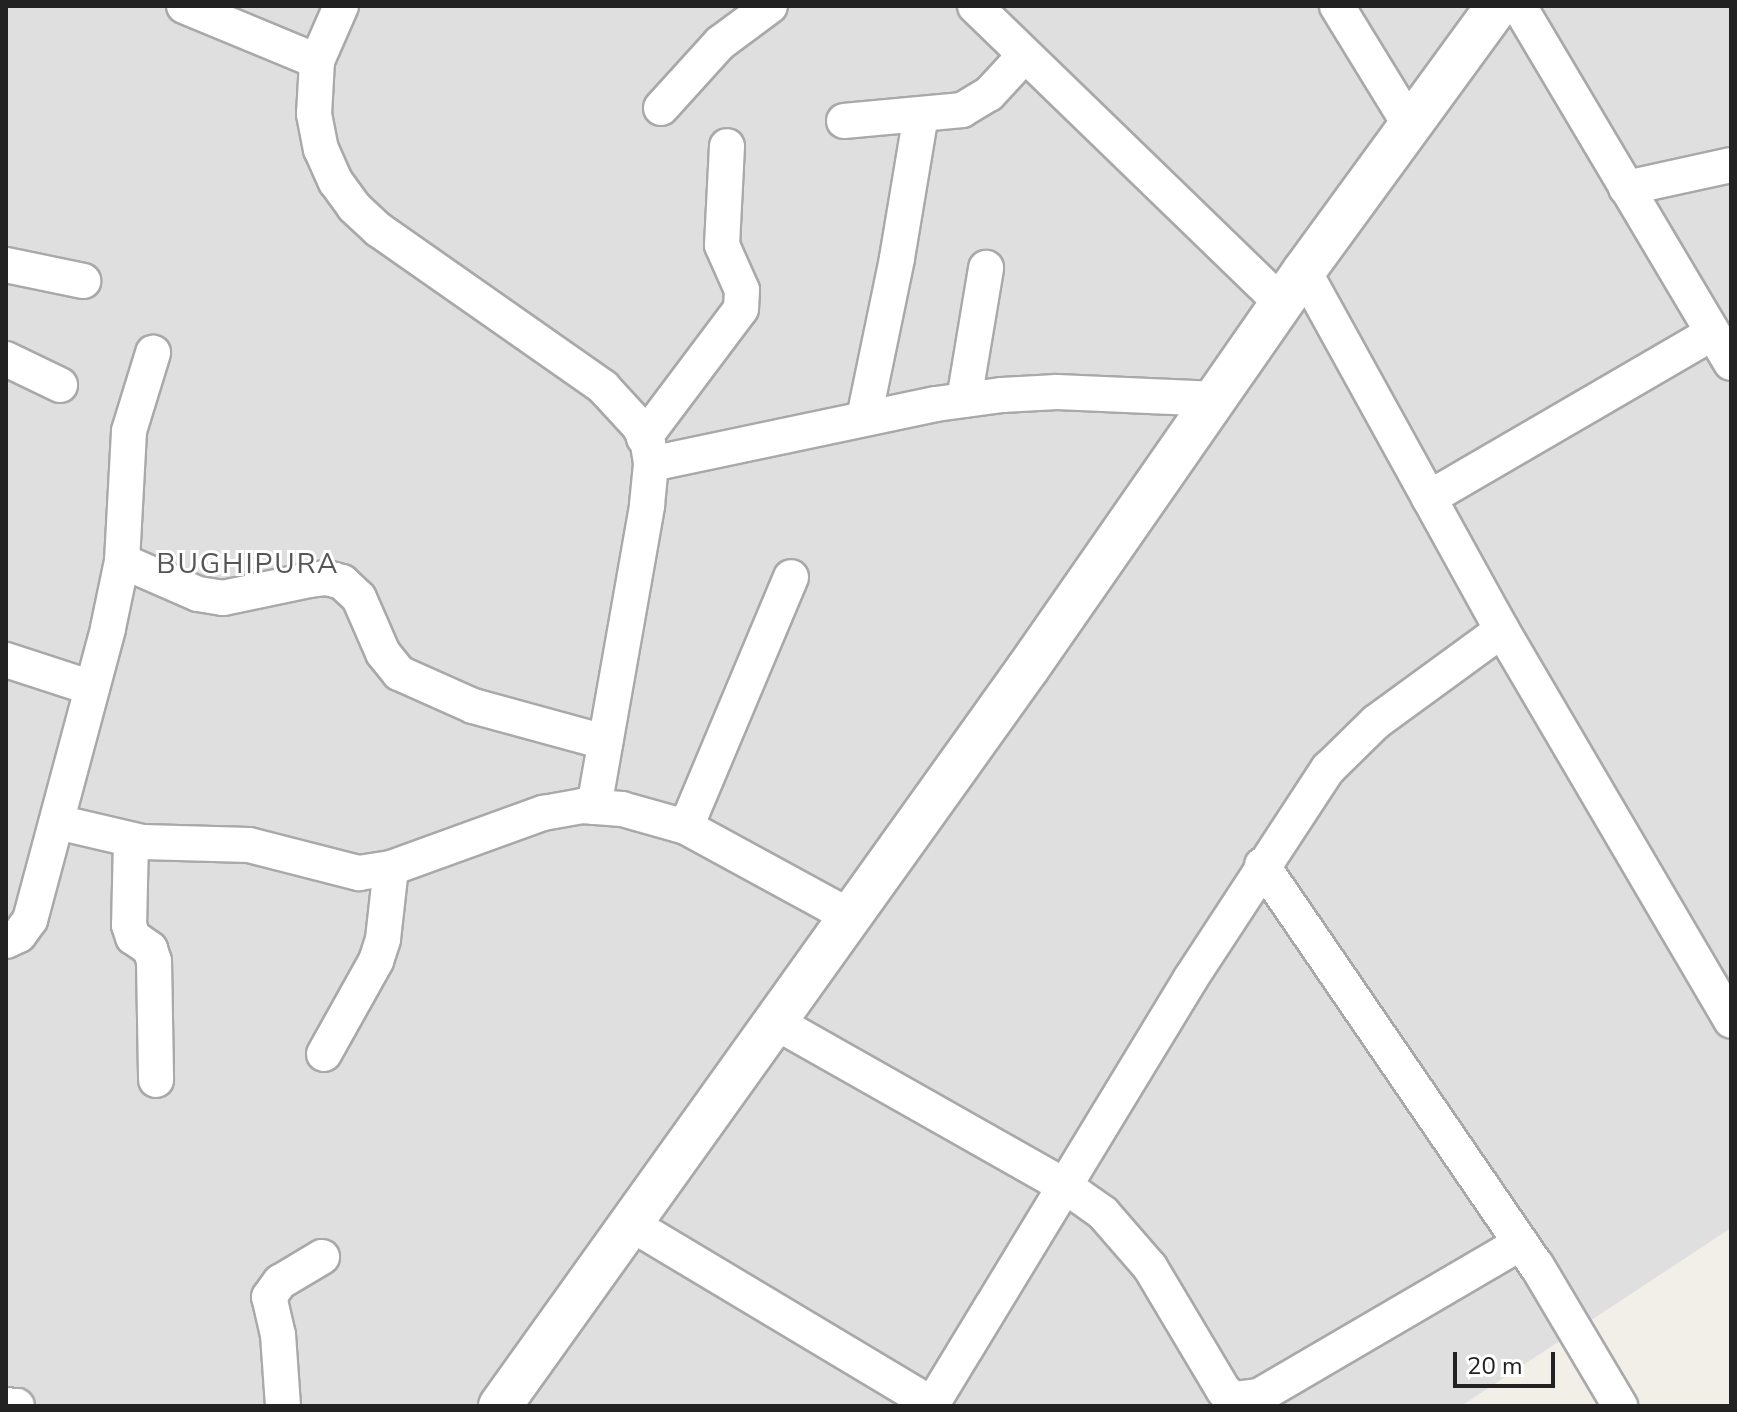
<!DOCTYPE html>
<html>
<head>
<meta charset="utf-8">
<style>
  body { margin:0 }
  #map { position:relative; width:1737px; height:1412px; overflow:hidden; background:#f2efe9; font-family:"Nunito Sans",sans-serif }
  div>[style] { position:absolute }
  .residential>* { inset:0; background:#e0dfdf }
  .roads { filter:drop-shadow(2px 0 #a9a9a9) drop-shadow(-2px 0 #a9a9a9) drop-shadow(0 2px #a9a9a9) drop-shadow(0 -2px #a9a9a9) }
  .minor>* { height:34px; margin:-17px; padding:0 17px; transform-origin:17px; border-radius:17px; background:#fff }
  .tertiary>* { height:42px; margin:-21px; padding:0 21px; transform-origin:21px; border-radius:21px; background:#fff }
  span { translate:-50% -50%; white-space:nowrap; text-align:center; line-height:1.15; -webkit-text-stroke:6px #fff; paint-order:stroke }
  .quarter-label { font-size:28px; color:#555; letter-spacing:2px }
  .frame { position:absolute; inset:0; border:8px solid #222; pointer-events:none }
  .scale { position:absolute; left:1453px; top:1352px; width:102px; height:36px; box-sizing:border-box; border:4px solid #222; border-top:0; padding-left:10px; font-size:24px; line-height:28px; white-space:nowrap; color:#222; -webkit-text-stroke:6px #fff; paint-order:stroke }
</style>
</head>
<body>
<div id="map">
  <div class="residential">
    <div style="clip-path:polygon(6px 6px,1731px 6px,1731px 1228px,1461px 1406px,6px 1406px)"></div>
  </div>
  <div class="roads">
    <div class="minor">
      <div style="left:184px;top:6px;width:144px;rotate:22.5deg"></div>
      <div style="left:341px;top:6px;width:60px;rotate:113.6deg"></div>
      <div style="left:317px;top:61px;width:53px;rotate:93.2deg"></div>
      <div style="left:314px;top:114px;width:36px;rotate:79deg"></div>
      <div style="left:321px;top:149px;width:36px;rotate:66deg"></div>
      <div style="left:336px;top:182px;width:31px;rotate:54deg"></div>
      <div style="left:354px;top:207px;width:34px;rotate:43deg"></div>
      <div style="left:379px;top:230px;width:274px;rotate:35deg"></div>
      <div style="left:603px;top:387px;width:53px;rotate:47.3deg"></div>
      <div style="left:639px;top:426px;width:20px;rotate:63deg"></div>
      <div style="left:648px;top:444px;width:20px;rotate:81deg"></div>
      <div style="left:651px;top:464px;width:291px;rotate:-11.9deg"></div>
      <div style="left:936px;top:404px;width:67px;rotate:-7.8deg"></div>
      <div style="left:1002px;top:395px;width:55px;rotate:-3.1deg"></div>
      <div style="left:1057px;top:392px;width:161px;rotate:2.5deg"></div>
      <div style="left:975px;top:6px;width:427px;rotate:44.1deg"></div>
      <div style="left:1337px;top:6px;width:140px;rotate:58.5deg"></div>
      <div style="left:1519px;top:6px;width:415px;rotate:59.3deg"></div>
      <div style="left:661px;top:108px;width:88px;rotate:-47.8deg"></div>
      <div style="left:720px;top:43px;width:62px;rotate:-36.5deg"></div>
      <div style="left:844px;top:121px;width:119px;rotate:-5.3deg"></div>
      <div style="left:962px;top:110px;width:31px;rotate:-31deg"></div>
      <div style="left:989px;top:94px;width:53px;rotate:-47.3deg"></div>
      <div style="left:1626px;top:188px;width:107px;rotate:-12.4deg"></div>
      <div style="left:6px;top:265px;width:79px;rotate:11.7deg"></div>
      <div style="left:6px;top:359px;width:60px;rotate:25.7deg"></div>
      <div style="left:964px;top:400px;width:134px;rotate:-80.5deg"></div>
      <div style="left:864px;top:418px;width:163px;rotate:-78.3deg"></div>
      <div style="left:897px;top:258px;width:145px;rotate:-80.5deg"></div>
      <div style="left:644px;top:438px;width:161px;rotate:-53.1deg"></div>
      <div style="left:741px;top:309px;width:19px;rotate:-87deg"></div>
      <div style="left:742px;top:290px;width:49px;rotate:-114deg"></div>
      <div style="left:722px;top:245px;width:99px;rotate:-87.1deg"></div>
      <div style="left:1429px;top:498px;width:328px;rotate:-30.2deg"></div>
      <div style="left:122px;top:561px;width:83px;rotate:23.5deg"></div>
      <div style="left:198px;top:594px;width:25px;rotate:9deg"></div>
      <div style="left:223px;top:598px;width:89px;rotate:-11.7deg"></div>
      <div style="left:310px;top:580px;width:17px;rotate:-7deg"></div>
      <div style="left:327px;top:578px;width:16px;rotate:15deg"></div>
      <div style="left:342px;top:582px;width:23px;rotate:43deg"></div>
      <div style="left:359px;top:598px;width:60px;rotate:66.4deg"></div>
      <div style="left:383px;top:653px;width:26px;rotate:51deg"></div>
      <div style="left:399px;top:673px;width:81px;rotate:24deg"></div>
      <div style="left:473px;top:706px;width:137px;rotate:15.3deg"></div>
      <div style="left:1502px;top:630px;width:453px;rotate:59.6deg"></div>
      <div style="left:6px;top:660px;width:90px;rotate:18deg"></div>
      <div style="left:594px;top:807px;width:307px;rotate:-80deg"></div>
      <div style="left:647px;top:505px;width:41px;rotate:-84.4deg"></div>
      <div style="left:57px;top:822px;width:88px;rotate:13.1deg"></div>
      <div style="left:143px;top:842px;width:106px;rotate:1.6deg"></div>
      <div style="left:249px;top:845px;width:114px;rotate:14.3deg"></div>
      <div style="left:359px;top:873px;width:32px;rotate:-9deg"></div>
      <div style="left:391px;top:868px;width:162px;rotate:-19.9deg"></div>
      <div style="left:543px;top:813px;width:40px;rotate:-10deg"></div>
      <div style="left:582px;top:806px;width:40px;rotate:4.3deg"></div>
      <div style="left:622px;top:809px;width:66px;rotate:15.7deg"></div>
      <div style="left:686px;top:827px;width:188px;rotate:28.6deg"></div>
      <div style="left:686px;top:827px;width:271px;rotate:-67.2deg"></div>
      <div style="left:131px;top:840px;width:85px;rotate:91.3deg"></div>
      <div style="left:129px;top:925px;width:13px;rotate:72deg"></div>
      <div style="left:133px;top:937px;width:21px;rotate:35deg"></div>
      <div style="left:150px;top:949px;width:13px;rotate:72deg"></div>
      <div style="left:154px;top:961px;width:119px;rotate:89deg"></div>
      <div style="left:1262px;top:865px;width:486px;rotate:55.6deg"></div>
      <div style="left:1537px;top:1266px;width:163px;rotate:59.3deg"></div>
      <div style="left:6px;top:941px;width:14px;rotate:-25deg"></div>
      <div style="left:19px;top:935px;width:19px;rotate:-54deg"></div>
      <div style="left:30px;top:920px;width:302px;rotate:-75deg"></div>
      <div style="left:108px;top:628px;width:68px;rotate:-78.2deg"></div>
      <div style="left:122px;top:561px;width:130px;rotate:-86.9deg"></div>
      <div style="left:129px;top:431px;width:82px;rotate:-72.9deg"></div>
      <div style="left:775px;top:1022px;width:333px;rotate:29.5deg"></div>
      <div style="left:1065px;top:1186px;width:47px;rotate:35.4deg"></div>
      <div style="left:1103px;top:1213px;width:72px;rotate:49deg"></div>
      <div style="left:1150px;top:1267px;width:144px;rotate:59.2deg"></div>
      <div style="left:1224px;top:1391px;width:13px;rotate:39deg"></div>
      <div style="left:1234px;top:1399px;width:25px;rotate:-7deg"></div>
      <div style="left:1259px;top:1396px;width:303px;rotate:-30.3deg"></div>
      <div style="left:324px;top:1054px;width:107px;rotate:-60.8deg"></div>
      <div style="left:376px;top:961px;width:23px;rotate:-72deg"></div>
      <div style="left:383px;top:939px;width:71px;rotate:-83.6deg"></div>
      <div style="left:631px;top:1224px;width:351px;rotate:30.9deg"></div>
      <div style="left:6px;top:1405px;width:11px;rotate:5deg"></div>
      <div style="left:283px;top:1406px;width:71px;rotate:-94deg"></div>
      <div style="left:278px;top:1335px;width:39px;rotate:-103deg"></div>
      <div style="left:269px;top:1297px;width:19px;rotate:-54deg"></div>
      <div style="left:280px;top:1282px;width:49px;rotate:-30.8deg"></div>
      <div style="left:931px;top:1406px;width:501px;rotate:-58.72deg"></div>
      <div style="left:1191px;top:978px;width:250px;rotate:-56.8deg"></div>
      <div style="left:1328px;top:769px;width:67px;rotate:-44.4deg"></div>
      <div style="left:1376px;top:722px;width:156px;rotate:-36.1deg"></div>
      <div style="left:1502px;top:630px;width:410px;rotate:-118.9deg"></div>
    </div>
    <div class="tertiary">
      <div style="left:500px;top:1406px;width:907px;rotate:-54.42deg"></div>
      <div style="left:1028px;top:668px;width:484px;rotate:-55.2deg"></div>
      <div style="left:1304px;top:271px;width:328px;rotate:-53.9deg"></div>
    </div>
  </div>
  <div class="quarter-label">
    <span style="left:248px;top:564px">BUGHIPURA</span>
  </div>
  <div class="frame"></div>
  <div class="scale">20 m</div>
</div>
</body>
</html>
